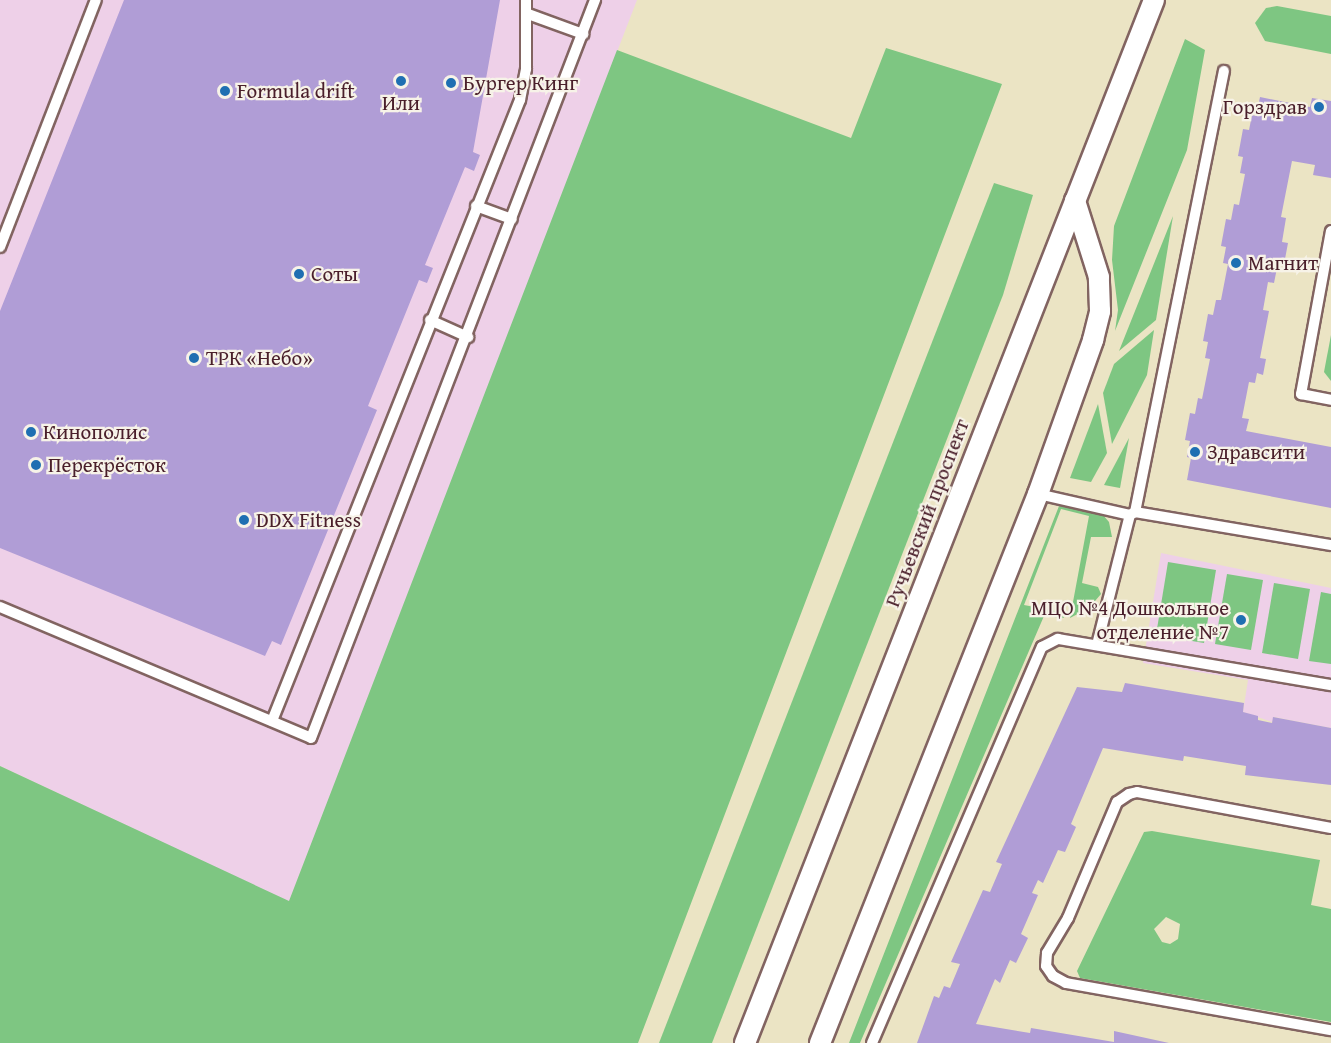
<!DOCTYPE html>
<html>
<head>
<meta charset="utf-8">
<style>
  body { margin:0 }
  #map { position:relative; width:1331px; height:1043px; overflow:hidden; background:#ebe4c4; font-family:"Gentium Book Plus",serif }
  div>[style] { position:absolute }
  .built>* { inset:0; background:#eed0e8 }
  .green>* { inset:0; background:#7ec682 }
  .building>* { inset:0; background:#b09dd6 }
  .roads { filter:drop-shadow(2px 0 #826461) drop-shadow(-2px 0 #826461) drop-shadow(0 2px #826461) drop-shadow(0 -2px #826461) }
  .lane>* { height:10px; margin:-5px; padding:0 5px; transform-origin:5px; border-radius:5px; background:#fff }
  .street>* { height:20px; margin:-10px; padding:0 10px; transform-origin:10px; border-radius:10px; background:#fff }
  .dots>* { width:16px; height:16px; translate:-50% -50%; box-sizing:border-box; border:3px solid #f7f3e8; border-radius:50% }
  span { translate:-50% -50%; white-space:nowrap; text-align:center; line-height:1.15; -webkit-text-stroke:4.5px #f7f3e8; paint-order:stroke }
  .poi-label { font-size:21px; color:#4a1f2b }
  .left { translate:0 -50%; text-align:left }
  .right { translate:-100% -50%; text-align:right }
  .street-label { font-size:21px; color:#4a1f2b }
</style>
</head>
<body>
<div id="map">
  <div class="built">
    <div style="clip-path:polygon(0 0,637px 0,289px 902px,0 766px)"></div>
    <div style="clip-path:polygon(1161px 553px,1331px 588px,1331px 728px,1274px 717px,1272px 722px,1243px 712px,1248px 680px,1143px 663px)"></div>
  </div>
  <div class="green">
    <div style="clip-path:polygon(1277px 6px,1331px 16px,1331px 54px,1265px 41px,1255px 23px,1266px 8px)"></div>
    <div style="clip-path:polygon(1185px 39px,1205px 50px,1187px 150px,1115px 331px,1118px 310px,1112px 260px,1114px 226px)"></div>
    <div style="clip-path:polygon(886px 48px,1002px 84px,638px 1043px,0 1043px,0 766px,289px 901px,617px 50px,851px 138px)"></div>
    <div style="clip-path:polygon(994px 183px,1033px 195px,1003px 295px,712px 1043px,659px 1043px)"></div>
    <div style="clip-path:polygon(1173px 216px,1156px 320px,1119px 351px)"></div>
    <div style="clip-path:polygon(1154px 330px,1147px 375px,1112px 444px,1103px 393px,1114px 364px)"></div>
    <div style="clip-path:polygon(1331px 335px,1331px 381px,1324px 372px)"></div>
    <div style="clip-path:polygon(1098px 404px,1107px 453px,1091px 482px,1070px 478px)"></div>
    <div style="clip-path:polygon(1129px 438px,1120px 488px,1104px 485px)"></div>
    <div style="clip-path:polygon(1059px 506px,1103px 515px,1109px 522px,1112px 537px,1091px 537px,1082px 583px,1098px 587px,1101px 594px,1089px 608px,1070px 618px,1089px 516px,1061px 509px,1024px 605px,1061px 612px,1064px 618px,1044px 616px,860px 1043px,849px 1043px)"></div>
    <div style="clip-path:polygon(1168px 562px,1216px 570px,1204px 643px,1156px 635px)"></div>
    <div style="clip-path:polygon(1227px 574px,1263px 580px,1251px 650px,1215px 644px)"></div>
    <div style="clip-path:polygon(1274px 583px,1310px 589px,1298px 659px,1262px 653px)"></div>
    <div style="clip-path:polygon(1321px 592px,1331px 594px,1331px 664px,1309px 661px)"></div>
    <div style="clip-path:polygon(evenodd,1152px 831px,1320px 860px,1311px 905px,1331px 909px,1331px 1022px,1080px 978px,1077px 971px,1144px 832px,1152px 831px,1166px 917px,1180px 924px,1178px 939px,1170px 944px,1162px 942px,1154px 929px,1166px 917px)"></div>
  </div>
  <div class="building">
    <div style="clip-path:polygon(124px 0,500px 0,473px 152px,480px 155px,474px 171px,465px 167px,425px 265px,433px 268px,427px 283px,419px 280px,368px 406px,377px 410px,281px 645px,272px 641px,265px 656px,0 548px,0 311px)"></div>
    <div style="clip-path:polygon(1260px 97px,1310px 107px,1312px 98px,1331px 101px,1331px 178px,1313px 175px,1315px 165px,1292px 161px,1281px 217px,1286px 218px,1282px 242px,1288px 243px,1285px 259px,1279px 258px,1274px 283px,1268px 282px,1263px 310px,1269px 311px,1260px 358px,1266px 359px,1263px 375px,1257px 373px,1255px 383px,1249px 382px,1242px 418px,1249px 419px,1246px 431px,1331px 447px,1331px 508px,1187px 480px,1191px 458px,1187px 457px,1190px 441px,1185px 440px,1190px 413px,1195px 414px,1198px 398px,1202px 399px,1210px 359px,1205px 358px,1208px 342px,1203px 341px,1208px 314px,1213px 315px,1216px 300px,1221px 300px,1228px 264px,1223px 263px,1226px 247px,1221px 246px,1226px 219px,1231px 220px,1234px 204px,1239px 205px,1245px 174px,1240px 173px,1243px 157px,1238px 156px,1243px 129px,1249px 130px,1252px 115px,1256px 116px)"></div>
    <div style="clip-path:polygon(1125px 683px,1244px 703px,1243px 712px,1258px 716px,1258px 720px,1272px 723px,1273px 717px,1331px 728px,1331px 785px,1245px 775px,1246px 766px,1184px 756px,1183px 761px,1103px 748px,1071px 824px,1076px 827px,1065px 852px,1058px 850px,1043px 883px,1038px 880px,1032px 893px,1038px 895px,1021px 934px,1028px 938px,1016px 963px,1010px 960px,1000px 983px,995px 979px,976px 1024px,1030px 1033px,1031px 1028px,1114px 1042px,1114px 1031px,1169px 1043px,917px 1043px,934px 996px,939px 998px,944px 986px,950px 988px,960px 964px,951px 962px,983px 890px,990px 892px,1002px 864px,996px 862px,1077px 687px,1122px 692px)"></div>
  </div>
  <div class="roads">
    <div class="lane">
      <div style="left:528px;top:14px;width:59px;rotate:20deg"></div>
      <div style="left:476px;top:206px;width:38px;rotate:20deg"></div>
      <div style="left:1331px;top:231px;width:166px;rotate:100.4deg"></div>
      <div style="left:1301px;top:394px;width:31px;rotate:11deg"></div>
      <div style="left:0;top:247px;width:265px;rotate:-68.8deg"></div>
      <div style="left:430px;top:320px;width:42px;rotate:24.1deg"></div>
      <div style="left:1038px;top:494px;width:94px;rotate:12.9deg"></div>
      <div style="left:1130px;top:515px;width:6px;rotate:-31deg"></div>
      <div style="left:1135px;top:512px;width:199px;rotate:9.6deg"></div>
      <div style="left:1135px;top:512px;width:450px;rotate:-78.6deg"></div>
      <div style="left:0;top:607px;width:337px;rotate:22.8deg"></div>
      <div style="left:311px;top:738px;width:791px;rotate:-68.95deg"></div>
      <div style="left:1097px;top:645px;width:134px;rotate:-75.8deg"></div>
      <div style="left:272px;top:721px;width:669px;rotate:-68.23deg"></div>
      <div style="left:520px;top:100px;width:32px;rotate:-79deg"></div>
      <div style="left:526px;top:69px;width:69px;rotate:-90deg"></div>
      <div style="left:1331px;top:828px;width:197px;rotate:-169.5deg"></div>
      <div style="left:1137px;top:792px;width:8px;rotate:166deg"></div>
      <div style="left:1129px;top:794px;width:14px;rotate:146deg"></div>
      <div style="left:1117px;top:802px;width:126px;rotate:112.9deg"></div>
      <div style="left:1068px;top:918px;width:41px;rotate:121deg"></div>
      <div style="left:1047px;top:953px;width:13px;rotate:94deg"></div>
      <div style="left:1046px;top:966px;width:12px;rotate:55deg"></div>
      <div style="left:1053px;top:976px;width:15px;rotate:28deg"></div>
      <div style="left:1066px;top:983px;width:269px;rotate:10.1deg"></div>
      <div style="left:872px;top:1043px;width:431px;rotate:-66.8deg"></div>
      <div style="left:1042px;top:647px;width:18px;rotate:-27deg"></div>
      <div style="left:1058px;top:639px;width:277px;rotate:9.6deg"></div>
    </div>
    <div class="street">
      <div style="left:745px;top:1043px;width:1120px;rotate:-68.59deg"></div>
      <div style="left:820px;top:1043px;width:591px;rotate:-68.34deg"></div>
      <div style="left:1038px;top:494px;width:164px;rotate:-70.3deg"></div>
      <div style="left:1093px;top:340px;width:30px;rotate:-76deg"></div>
      <div style="left:1100px;top:311px;width:34px;rotate:-92deg"></div>
      <div style="left:1099px;top:277px;width:80px;rotate:-107.5deg"></div>
    </div>
  </div>
  <div class="dots">
    <div style="left:401px;top:81px;background:#1f6fb2"></div>
    <div style="left:451px;top:83px;background:#1f6fb2"></div>
    <div style="left:225px;top:91px;background:#1f6fb2"></div>
    <div style="left:1319px;top:107px;background:#1f6fb2"></div>
    <div style="left:1236px;top:263px;background:#1f6fb2"></div>
    <div style="left:299px;top:274px;background:#1f6fb2"></div>
    <div style="left:194px;top:358px;background:#1f6fb2"></div>
    <div style="left:31px;top:432px;background:#1f6fb2"></div>
    <div style="left:1195px;top:452px;background:#1f6fb2"></div>
    <div style="left:36px;top:465px;background:#1f6fb2"></div>
    <div style="left:244px;top:520px;background:#1f6fb2"></div>
    <div style="left:1241px;top:620px;background:#1f6fb2"></div>
  </div>
  <div class="poi-label">
    <span class="left" style="left:463px;top:83px">Бургер Кинг</span>
    <span class="left" style="left:237px;top:91px">Formula drift</span>
    <span style="left:401px;top:103px">Или</span>
    <span class="right" style="left:1307px;top:107px">Горздрав</span>
    <span class="left" style="left:1248px;top:263px">Магнит</span>
    <span class="left" style="left:311px;top:274px">Соты</span>
    <span class="left" style="left:206px;top:358px">ТРК «Небо»</span>
    <span class="left" style="left:43px;top:432px">Кинополис</span>
    <span class="left" style="left:1207px;top:452px">Здравсити</span>
    <span class="left" style="left:48px;top:465px">Перекрёсток</span>
    <span class="left" style="left:256px;top:520px">DDX Fitness</span>
    <span class="right" style="left:1229px;top:620px">МЦО №4 Дошкольное<br>отделение №7</span>
  </div>
  <div class="street-label">
    <span style="left:927px;top:513px;rotate:-69deg">Ручьевский проспект</span>
  </div>
</div>
</body>
</html>
